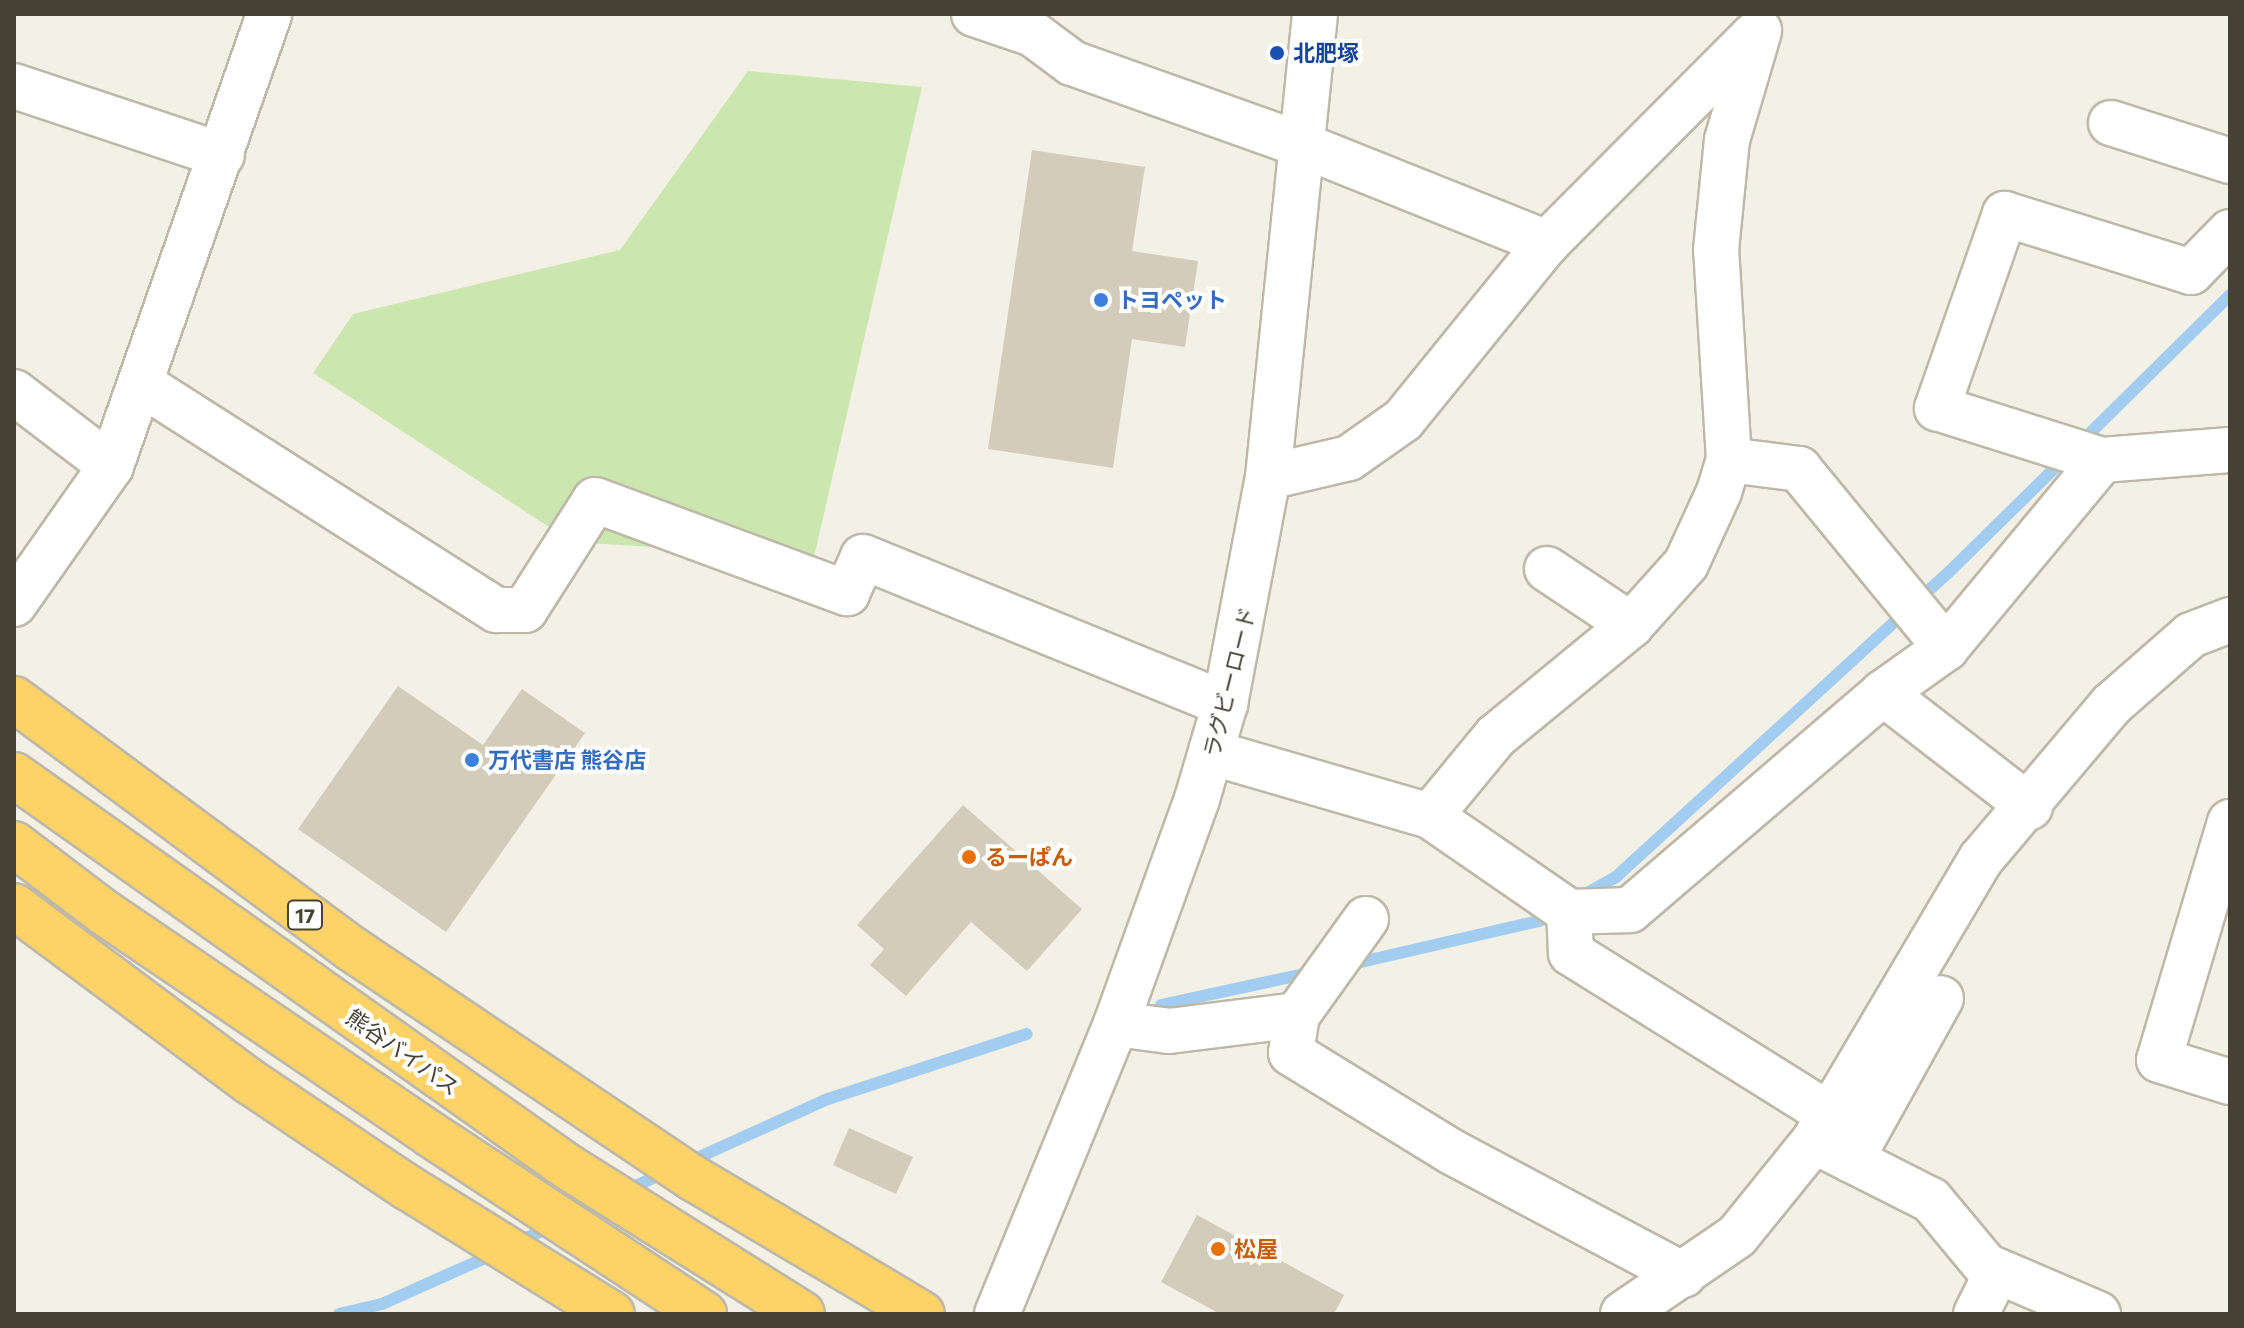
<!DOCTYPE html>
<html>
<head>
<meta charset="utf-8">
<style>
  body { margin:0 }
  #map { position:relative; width:2244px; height:1328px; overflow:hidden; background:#f3f0e6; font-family:Commissioner,"Noto Sans JP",sans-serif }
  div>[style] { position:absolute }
  .green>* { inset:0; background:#cbe7af }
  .stream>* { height:12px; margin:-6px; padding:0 6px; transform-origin:6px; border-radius:6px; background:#a2ccf0 }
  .building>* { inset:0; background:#d4ccbb }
  .roads { filter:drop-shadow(2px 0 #beb8a9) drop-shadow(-2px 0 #beb8a9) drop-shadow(0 2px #beb8a9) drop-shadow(0 -2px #beb8a9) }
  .minor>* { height:44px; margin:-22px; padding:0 22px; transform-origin:22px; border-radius:22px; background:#fff }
  .highway>* { height:44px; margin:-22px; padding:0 22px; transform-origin:22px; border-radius:22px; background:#fdd267 }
  .dots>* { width:22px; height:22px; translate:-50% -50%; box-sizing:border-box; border:4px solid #fff; border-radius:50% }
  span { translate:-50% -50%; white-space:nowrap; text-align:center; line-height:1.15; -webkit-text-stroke:8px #fff; paint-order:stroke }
  .shield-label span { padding:2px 6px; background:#fff; border:2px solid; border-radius:6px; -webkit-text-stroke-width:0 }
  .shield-label { font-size:20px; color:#464035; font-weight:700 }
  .transit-label { font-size:22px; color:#164399; font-weight:700 }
  .left { translate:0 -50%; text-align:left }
  .shop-label { font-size:22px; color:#366cbe; font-weight:700 }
  .street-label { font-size:22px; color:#464035 }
  .food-label { font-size:22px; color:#c56008; font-weight:700 }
  .frame { position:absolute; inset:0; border:16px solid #464035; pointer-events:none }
</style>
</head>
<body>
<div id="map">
  <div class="green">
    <div style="clip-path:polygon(748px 71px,922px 87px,814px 557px,572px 542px,313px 373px,353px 314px,620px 250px)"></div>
  </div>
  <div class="stream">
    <div style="left:2080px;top:443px;width:211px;rotate:-44.6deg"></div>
    <div style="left:1580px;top:897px;width:41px;rotate:-29.1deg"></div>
    <div style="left:1616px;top:877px;width:452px;rotate:-42.5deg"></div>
    <div style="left:1949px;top:572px;width:161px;rotate:-44.5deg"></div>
    <div style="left:1348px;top:965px;width:196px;rotate:-13deg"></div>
    <div style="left:1539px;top:921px;width:17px;rotate:-28deg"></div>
    <div style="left:1161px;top:1005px;width:157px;rotate:-12.2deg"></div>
    <div style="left:686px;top:1163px;width:156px;rotate:-24.3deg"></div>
    <div style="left:828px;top:1099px;width:209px;rotate:-18.1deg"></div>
    <div style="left:625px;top:1191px;width:45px;rotate:-24.9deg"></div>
    <div style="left:516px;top:1243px;width:42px;rotate:-25.3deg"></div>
    <div style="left:339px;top:1314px;width:44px;rotate:-13.1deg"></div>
    <div style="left:382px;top:1304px;width:125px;rotate:-24.1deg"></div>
  </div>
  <div class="building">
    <div style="clip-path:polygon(1032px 150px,1145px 167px,1132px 251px,1198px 261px,1185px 347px,1132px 339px,1113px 468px,988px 449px)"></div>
    <div style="clip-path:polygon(398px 686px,483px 745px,522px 689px,585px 733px,446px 932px,298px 829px)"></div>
    <div style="clip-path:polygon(963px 805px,1082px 909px,1027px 971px,971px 922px,906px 996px,870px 965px,884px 949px,857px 925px)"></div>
    <div style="clip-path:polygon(849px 1128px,913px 1157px,896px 1194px,833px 1165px)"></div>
    <div style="clip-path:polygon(1197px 1215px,1344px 1295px,1334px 1314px,1220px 1314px,1161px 1282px)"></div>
  </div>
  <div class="roads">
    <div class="minor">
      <div style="left:974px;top:14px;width:62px;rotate:18.7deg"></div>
      <div style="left:1033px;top:34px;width:49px;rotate:36.6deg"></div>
      <div style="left:1072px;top:63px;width:244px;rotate:19.6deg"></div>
      <div style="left:1302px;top:145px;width:264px;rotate:21.8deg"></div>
      <div style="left:14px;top:86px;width:219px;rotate:18.4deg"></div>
      <div style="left:2111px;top:123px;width:125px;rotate:17.7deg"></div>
      <div style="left:2230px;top:232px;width:56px;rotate:134.3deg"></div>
      <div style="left:2191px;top:272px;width:195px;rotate:-162.7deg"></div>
      <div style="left:2005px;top:214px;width:206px;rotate:109.3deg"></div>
      <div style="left:1937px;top:408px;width:173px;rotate:17.5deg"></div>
      <div style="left:2102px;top:460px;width:128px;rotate:-4.5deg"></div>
      <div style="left:143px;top:385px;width:419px;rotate:32.5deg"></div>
      <div style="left:496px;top:610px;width:29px"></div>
      <div style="left:525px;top:610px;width:130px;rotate:-57.5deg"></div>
      <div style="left:595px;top:500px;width:269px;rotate:20.3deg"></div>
      <div style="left:847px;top:593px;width:39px;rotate:-66deg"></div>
      <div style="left:863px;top:557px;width:391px;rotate:22.1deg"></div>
      <div style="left:14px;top:392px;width:122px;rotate:37.3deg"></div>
      <div style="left:1729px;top:460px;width:71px;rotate:7.3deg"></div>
      <div style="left:1799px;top:469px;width:232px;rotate:50.6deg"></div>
      <div style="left:1268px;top:477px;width:83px;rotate:-13.2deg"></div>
      <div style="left:1349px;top:458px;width:66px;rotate:-35.1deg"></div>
      <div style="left:1403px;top:420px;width:228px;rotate:-50.9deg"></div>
      <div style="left:1547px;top:243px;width:293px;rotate:-45.1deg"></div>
      <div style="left:1547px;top:569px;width:101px;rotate:33.7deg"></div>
      <div style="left:14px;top:604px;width:169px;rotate:-54.9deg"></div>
      <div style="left:111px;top:466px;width:479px;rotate:-70.7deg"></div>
      <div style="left:1883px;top:693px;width:186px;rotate:37.8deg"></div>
      <div style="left:1213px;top:753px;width:226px;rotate:16.2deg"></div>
      <div style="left:1430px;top:816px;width:169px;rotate:34.6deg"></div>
      <div style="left:1569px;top:912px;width:61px;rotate:-1.9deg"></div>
      <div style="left:1630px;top:910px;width:333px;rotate:-40.6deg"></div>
      <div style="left:1883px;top:693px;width:77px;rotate:-35.5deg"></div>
      <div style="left:1946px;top:648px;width:244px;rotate:-50.3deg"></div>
      <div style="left:1430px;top:816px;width:104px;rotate:-50.5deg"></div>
      <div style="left:1496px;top:736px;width:175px;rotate:-39.4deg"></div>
      <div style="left:1631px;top:625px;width:82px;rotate:-48deg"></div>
      <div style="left:1686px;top:564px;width:79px;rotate:-65.4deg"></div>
      <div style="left:1719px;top:492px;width:34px;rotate:-73deg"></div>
      <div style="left:1729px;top:460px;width:210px;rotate:-93.5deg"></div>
      <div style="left:1716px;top:250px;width:111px;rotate:-84.3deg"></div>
      <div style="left:1727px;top:140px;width:114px;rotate:-73.6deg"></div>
      <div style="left:2230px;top:822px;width:248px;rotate:106.6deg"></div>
      <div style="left:2159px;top:1060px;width:74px;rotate:17.2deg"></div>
      <div style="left:1569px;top:912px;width:41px;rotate:87.2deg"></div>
      <div style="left:1571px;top:953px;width:305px;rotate:32deg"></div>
      <div style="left:1366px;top:919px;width:118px;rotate:125.7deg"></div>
      <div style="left:1297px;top:1015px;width:38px;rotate:99deg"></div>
      <div style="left:1291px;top:1053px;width:189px;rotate:31.6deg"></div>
      <div style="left:1452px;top:1152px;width:262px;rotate:28deg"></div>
      <div style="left:1116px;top:1024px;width:53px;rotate:7.5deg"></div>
      <div style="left:1169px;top:1031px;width:129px;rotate:-7.1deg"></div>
      <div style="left:1814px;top:1141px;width:131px;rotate:26.8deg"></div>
      <div style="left:1931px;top:1200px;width:86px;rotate:50.2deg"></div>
      <div style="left:1986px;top:1266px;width:122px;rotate:23.2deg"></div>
      <div style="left:1851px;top:1160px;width:185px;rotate:-60.9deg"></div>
      <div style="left:997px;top:1314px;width:313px;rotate:-67.7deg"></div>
      <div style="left:1116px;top:1024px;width:239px;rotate:-70.2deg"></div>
      <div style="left:1197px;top:799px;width:99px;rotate:-73.6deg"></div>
      <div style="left:1225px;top:704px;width:231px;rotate:-79.3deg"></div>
      <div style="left:1268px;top:477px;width:465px;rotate:-84.2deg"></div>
      <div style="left:1623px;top:1314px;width:138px;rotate:-34.4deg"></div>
      <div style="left:1737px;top:1236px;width:122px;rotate:-51deg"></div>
      <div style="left:1814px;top:1141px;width:328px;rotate:-59.4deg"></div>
      <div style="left:1981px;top:859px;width:202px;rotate:-49.8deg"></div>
      <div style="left:2111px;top:705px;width:106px;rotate:-41.2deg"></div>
      <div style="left:2191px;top:635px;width:42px;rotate:-21deg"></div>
      <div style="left:1976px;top:1314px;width:47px;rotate:-63.4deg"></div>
    </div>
    <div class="highway">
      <div style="left:14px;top:699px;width:420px;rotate:36.5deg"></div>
      <div style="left:352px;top:949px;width:411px;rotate:33.9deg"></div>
      <div style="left:693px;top:1178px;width:266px;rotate:30.7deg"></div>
      <div style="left:14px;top:775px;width:679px;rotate:35.28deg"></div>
      <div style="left:568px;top:1167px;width:276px;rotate:32.1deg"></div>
      <div style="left:14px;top:844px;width:114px;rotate:37.2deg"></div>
      <div style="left:105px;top:913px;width:393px;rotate:34.2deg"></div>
      <div style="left:430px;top:1134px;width:328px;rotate:33.3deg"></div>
      <div style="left:14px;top:906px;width:293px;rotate:36.7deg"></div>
      <div style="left:249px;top:1081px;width:190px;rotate:33.9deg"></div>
      <div style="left:407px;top:1187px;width:241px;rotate:31.8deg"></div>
    </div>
  </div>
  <div class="dots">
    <div style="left:1277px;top:53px;background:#1a4fb4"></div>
    <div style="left:1101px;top:300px;background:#3f7fe0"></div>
    <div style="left:472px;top:760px;background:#3f7fe0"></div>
    <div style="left:969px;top:857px;background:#e8710a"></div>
    <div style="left:1218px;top:1249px;background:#e8710a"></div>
  </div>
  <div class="shield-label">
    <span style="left:305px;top:915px">17</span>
  </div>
  <div class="transit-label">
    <span class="left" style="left:1293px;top:53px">北肥塚</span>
  </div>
  <div class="shop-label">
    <span class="left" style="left:1117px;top:300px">トヨペット</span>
    <span class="left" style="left:488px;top:760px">万代書店 熊谷店</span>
  </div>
  <div class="street-label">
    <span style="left:1229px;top:682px;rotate:-76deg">ラグビーロード</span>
    <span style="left:403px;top:1052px;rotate:35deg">熊谷バイパス</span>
  </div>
  <div class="food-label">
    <span class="left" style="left:985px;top:857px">るーぱん</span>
    <span class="left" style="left:1234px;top:1249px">松屋</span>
  </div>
  <div class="frame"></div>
</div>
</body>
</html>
